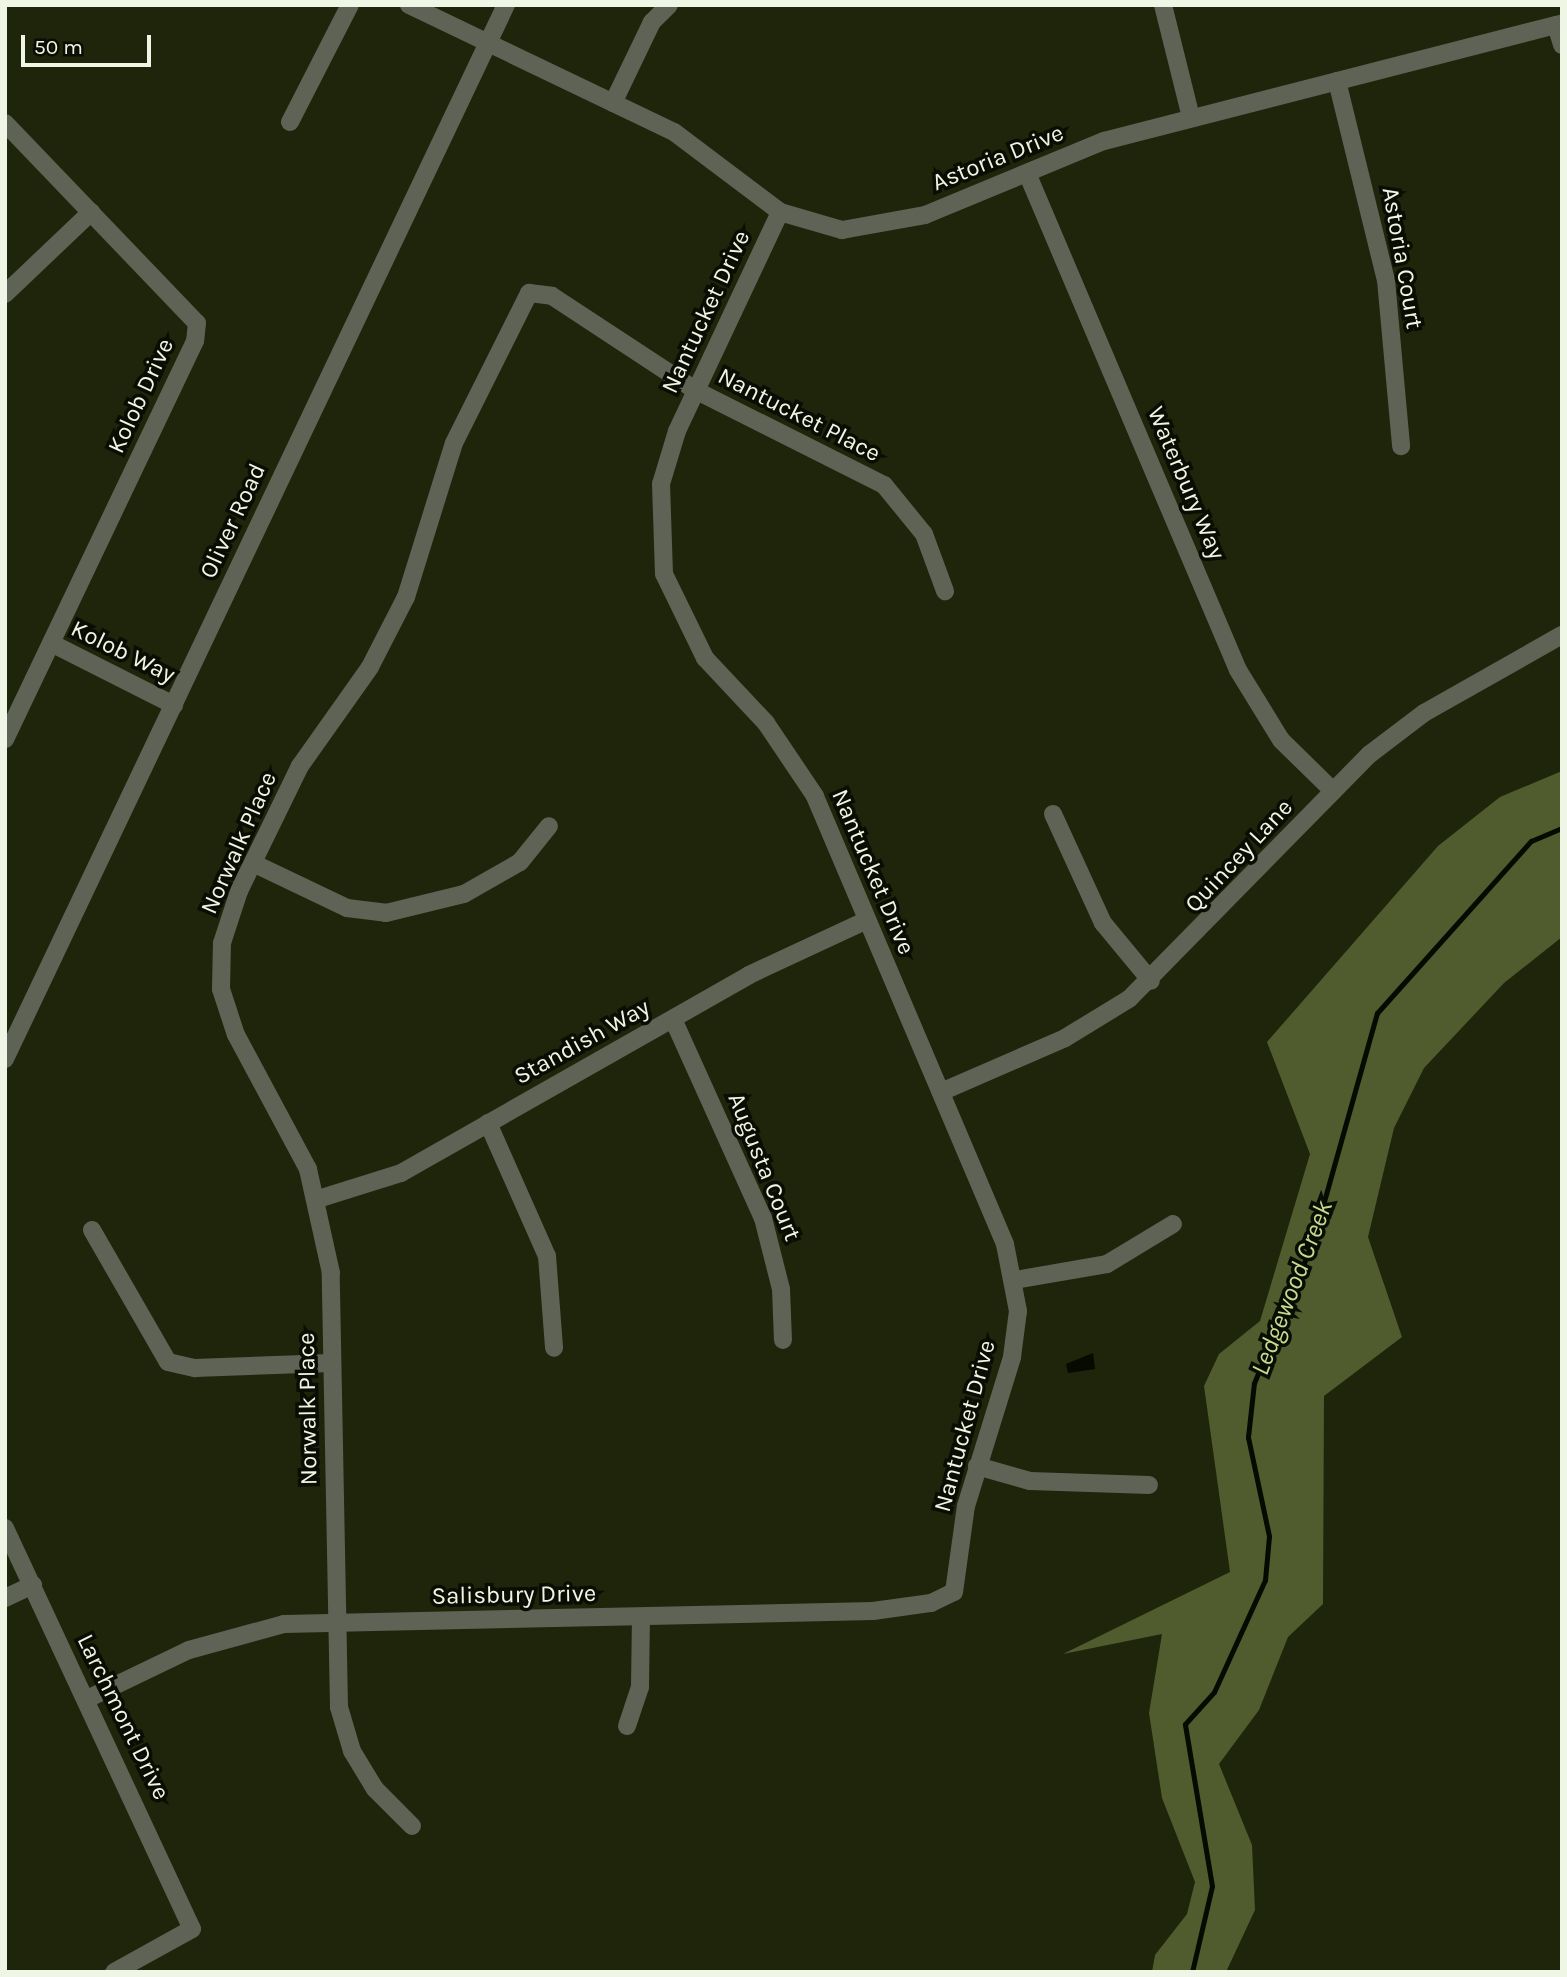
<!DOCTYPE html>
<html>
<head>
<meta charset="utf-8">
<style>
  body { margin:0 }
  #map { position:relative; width:1567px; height:1977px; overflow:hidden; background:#1f250a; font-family:Karla,sans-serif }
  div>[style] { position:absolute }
  .forest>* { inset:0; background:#505b2e }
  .water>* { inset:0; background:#060a00 }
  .stream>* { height:5px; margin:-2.5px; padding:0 2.5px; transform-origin:2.5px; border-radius:2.5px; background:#060a00 }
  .minor>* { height:18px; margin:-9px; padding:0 9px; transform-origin:9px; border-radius:9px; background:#5f6356 }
  .tertiary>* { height:18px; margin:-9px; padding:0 9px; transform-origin:9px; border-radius:9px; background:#5f6356 }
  span { translate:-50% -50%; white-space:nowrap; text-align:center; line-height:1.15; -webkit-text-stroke:7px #0a0d03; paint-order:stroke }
  .street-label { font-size:24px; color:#f0f6e5 }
  .water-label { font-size:26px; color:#c6da90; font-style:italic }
  .frame { position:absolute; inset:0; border:7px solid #f0f6e5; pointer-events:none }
  .scale { position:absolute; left:21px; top:35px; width:130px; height:32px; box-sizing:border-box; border:4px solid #f0f6e5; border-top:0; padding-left:9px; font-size:21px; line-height:24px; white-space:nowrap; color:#f0f6e5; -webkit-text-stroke:5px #0a0d03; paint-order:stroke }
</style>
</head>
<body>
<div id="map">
  <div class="forest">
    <div style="clip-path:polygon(1562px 771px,1562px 937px,1504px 983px,1424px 1068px,1394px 1128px,1368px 1237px,1402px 1337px,1324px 1396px,1323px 1604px,1288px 1637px,1259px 1710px,1219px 1764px,1252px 1845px,1255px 1910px,1226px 1972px,1152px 1972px,1155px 1955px,1187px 1914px,1195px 1882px,1162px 1798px,1149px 1713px,1162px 1634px,1063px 1654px,1230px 1572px,1204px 1386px,1219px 1354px,1260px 1321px,1310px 1154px,1267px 1042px,1438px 846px,1500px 797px)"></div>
  </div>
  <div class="water">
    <div style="clip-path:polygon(1093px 1353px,1095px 1369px,1068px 1373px,1066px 1364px)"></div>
  </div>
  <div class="stream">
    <div style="left:1192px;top:1972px;width:88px;rotate:-76.9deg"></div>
    <div style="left:1212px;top:1886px;width:164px;rotate:-99.5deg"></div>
    <div style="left:1185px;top:1724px;width:43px;rotate:-47.8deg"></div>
    <div style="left:1214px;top:1692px;width:123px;rotate:-65.5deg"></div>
    <div style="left:1265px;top:1580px;width:44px;rotate:-84.8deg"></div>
    <div style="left:1269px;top:1536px;width:101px;rotate:-102deg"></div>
    <div style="left:1248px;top:1437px;width:54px;rotate:-83.7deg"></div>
    <div style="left:1254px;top:1383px;width:151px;rotate:-67.4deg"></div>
    <div style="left:1312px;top:1244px;width:240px;rotate:-74.3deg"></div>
    <div style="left:1377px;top:1013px;width:231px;rotate:-48.2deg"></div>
    <div style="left:1531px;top:841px;width:34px;rotate:-23deg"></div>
  </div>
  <div class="minor">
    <div style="left:409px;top:5px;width:294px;rotate:25.6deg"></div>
    <div style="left:674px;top:132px;width:133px;rotate:37deg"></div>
    <div style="left:780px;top:212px;width:65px;rotate:16.2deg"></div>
    <div style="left:842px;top:230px;width:84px;rotate:-10.2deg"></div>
    <div style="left:925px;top:215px;width:194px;rotate:-22.5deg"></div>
    <div style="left:1104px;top:141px;width:473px;rotate:-14.4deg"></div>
    <div style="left:1163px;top:5px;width:115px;rotate:76deg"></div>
    <div style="left:1556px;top:25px;width:21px;rotate:73deg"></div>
    <div style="left:1337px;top:81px;width:205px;rotate:76.2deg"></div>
    <div style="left:1386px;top:280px;width:167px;rotate:84.8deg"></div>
    <div style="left:613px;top:103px;width:90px;rotate:-64.3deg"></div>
    <div style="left:652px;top:22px;width:24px;rotate:-45deg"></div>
    <div style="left:290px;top:122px;width:131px;rotate:-62.9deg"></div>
    <div style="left:5px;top:123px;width:277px;rotate:46.2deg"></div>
    <div style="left:197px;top:323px;width:18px;rotate:96deg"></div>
    <div style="left:195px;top:341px;width:441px;rotate:115.5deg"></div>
    <div style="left:1027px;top:173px;width:540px;rotate:67deg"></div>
    <div style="left:1238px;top:670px;width:82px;rotate:58.4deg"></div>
    <div style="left:1281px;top:740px;width:73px;rotate:44.4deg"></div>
    <div style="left:5px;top:294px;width:119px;rotate:-43.6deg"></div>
    <div style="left:51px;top:643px;width:138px;rotate:26.8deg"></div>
    <div style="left:1053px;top:814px;width:120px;rotate:65.4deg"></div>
    <div style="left:1103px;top:923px;width:75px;rotate:50.4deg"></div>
    <div style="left:253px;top:863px;width:104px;rotate:25.6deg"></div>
    <div style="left:347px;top:908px;width:39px;rotate:7deg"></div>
    <div style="left:386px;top:913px;width:80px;rotate:-13.7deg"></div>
    <div style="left:464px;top:894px;width:64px;rotate:-29.7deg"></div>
    <div style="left:520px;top:862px;width:46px;rotate:-51.1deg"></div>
    <div style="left:673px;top:1019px;width:218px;rotate:65.7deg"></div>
    <div style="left:763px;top:1218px;width:73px;rotate:75.8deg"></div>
    <div style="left:781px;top:1289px;width:51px;rotate:87.8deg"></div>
    <div style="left:941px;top:1092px;width:135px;rotate:-23.5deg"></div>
    <div style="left:1065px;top:1038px;width:75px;rotate:-31.4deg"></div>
    <div style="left:1129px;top:999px;width:344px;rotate:-45.5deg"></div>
    <div style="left:1370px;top:754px;width:68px;rotate:-37.2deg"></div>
    <div style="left:1424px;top:713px;width:159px;rotate:-29.5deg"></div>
    <div style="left:488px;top:1123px;width:145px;rotate:66.1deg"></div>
    <div style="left:547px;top:1256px;width:92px;rotate:85.6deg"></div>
    <div style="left:318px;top:1199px;width:87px;rotate:-17.4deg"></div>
    <div style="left:401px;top:1173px;width:400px;rotate:-29.6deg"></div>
    <div style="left:749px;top:975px;width:130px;rotate:-25deg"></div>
    <div style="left:92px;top:1230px;width:152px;rotate:60.1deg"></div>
    <div style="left:168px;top:1362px;width:28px;rotate:13deg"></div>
    <div style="left:195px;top:1368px;width:136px;rotate:-2.1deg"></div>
    <div style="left:1015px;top:1280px;width:93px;rotate:-9.9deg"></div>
    <div style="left:1107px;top:1264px;width:77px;rotate:-31.2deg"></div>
    <div style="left:977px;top:1466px;width:55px;rotate:15.8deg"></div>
    <div style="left:1030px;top:1481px;width:119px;rotate:1.9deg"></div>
    <div style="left:5px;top:1528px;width:442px;rotate:65deg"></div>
    <div style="left:192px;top:1929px;width:89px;rotate:151.1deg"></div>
    <div style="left:5px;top:1598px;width:31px;rotate:-25deg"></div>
    <div style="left:87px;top:1699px;width:113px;rotate:-25.7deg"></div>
    <div style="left:189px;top:1650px;width:98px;rotate:-15.3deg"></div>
    <div style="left:284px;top:1624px;width:589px;rotate:-1.26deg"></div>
    <div style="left:873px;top:1611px;width:59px;rotate:-7.9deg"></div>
    <div style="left:931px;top:1603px;width:25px;rotate:-26deg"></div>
    <div style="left:954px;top:1592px;width:87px;rotate:-82.1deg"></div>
    <div style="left:966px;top:1506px;width:156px;rotate:-72.8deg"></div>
    <div style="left:1012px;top:1357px;width:46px;rotate:-82.6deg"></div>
    <div style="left:1018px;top:1311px;width:68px;rotate:-101deg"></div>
    <div style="left:1005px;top:1244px;width:487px;rotate:-113deg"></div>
    <div style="left:815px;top:796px;width:88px;rotate:-123.9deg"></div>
    <div style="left:766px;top:723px;width:89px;rotate:-133.2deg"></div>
    <div style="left:705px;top:658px;width:93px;rotate:-116deg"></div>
    <div style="left:664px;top:574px;width:90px;rotate:-91.9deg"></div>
    <div style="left:661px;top:484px;width:55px;rotate:-73.2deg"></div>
    <div style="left:677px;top:431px;width:242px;rotate:-64.8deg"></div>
    <div style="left:627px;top:1726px;width:41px;rotate:-71.6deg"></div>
    <div style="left:640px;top:1687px;width:70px;rotate:-89.2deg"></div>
    <div style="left:412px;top:1826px;width:52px;rotate:-135deg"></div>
    <div style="left:375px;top:1789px;width:44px;rotate:-121.2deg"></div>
    <div style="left:352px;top:1751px;width:46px;rotate:-106.5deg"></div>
    <div style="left:339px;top:1707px;width:434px;rotate:-91.1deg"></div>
    <div style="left:331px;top:1273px;width:107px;rotate:-102.5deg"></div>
    <div style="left:308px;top:1169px;width:152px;rotate:-118.2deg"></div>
    <div style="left:236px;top:1035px;width:48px;rotate:-108.1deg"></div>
    <div style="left:221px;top:989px;width:46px;rotate:-88.8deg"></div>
    <div style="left:222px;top:943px;width:55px;rotate:-71.9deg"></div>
    <div style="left:239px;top:891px;width:139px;rotate:-64deg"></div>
    <div style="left:300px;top:766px;width:121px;rotate:-54.7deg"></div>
    <div style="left:370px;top:667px;width:79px;rotate:-62.8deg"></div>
    <div style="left:406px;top:597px;width:161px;rotate:-72.7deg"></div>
    <div style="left:454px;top:443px;width:168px;rotate:-63.4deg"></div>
    <div style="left:529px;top:293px;width:23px;rotate:7deg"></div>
    <div style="left:552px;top:296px;width:171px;rotate:33.3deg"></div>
    <div style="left:695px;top:390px;width:212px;rotate:26.7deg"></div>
    <div style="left:884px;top:485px;width:63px;rotate:50.8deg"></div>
    <div style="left:924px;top:534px;width:61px;rotate:69.8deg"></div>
  </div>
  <div class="tertiary">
    <div style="left:5px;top:1059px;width:1167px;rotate:-64.58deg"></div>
  </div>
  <div class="street-label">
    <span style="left:998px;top:158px;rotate:-22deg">Astoria Drive</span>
    <span style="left:1402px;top:258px;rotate:80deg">Astoria Court</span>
    <span style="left:706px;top:312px;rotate:-65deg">Nantucket Drive</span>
    <span style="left:141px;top:396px;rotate:-65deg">Kolob Drive</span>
    <span style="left:799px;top:415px;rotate:27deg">Nantucket Place</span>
    <span style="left:1186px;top:483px;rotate:67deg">Waterbury Way</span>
    <span style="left:233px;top:521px;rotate:-65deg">Oliver Road</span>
    <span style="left:123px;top:652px;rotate:26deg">Kolob Way</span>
    <span style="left:239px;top:843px;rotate:-66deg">Norwalk Place</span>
    <span style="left:1239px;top:856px;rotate:-47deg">Quincey Lane</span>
    <span style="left:873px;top:872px;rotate:67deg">Nantucket Drive</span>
    <span style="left:582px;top:1042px;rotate:-29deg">Standish Way</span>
    <span style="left:764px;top:1167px;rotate:68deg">Augusta Court</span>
    <span style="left:308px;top:1409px;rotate:-91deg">Norwalk Place</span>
    <span style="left:965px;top:1426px;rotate:-75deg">Nantucket Drive</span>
    <span style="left:514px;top:1595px;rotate:-1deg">Salisbury Drive</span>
    <span style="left:123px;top:1717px;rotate:64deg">Larchmont Drive</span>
  </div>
  <div class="water-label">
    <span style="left:1292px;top:1288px;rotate:-69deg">Ledgewood Creek</span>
  </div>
  <div class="frame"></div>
  <div class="scale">50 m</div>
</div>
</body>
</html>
